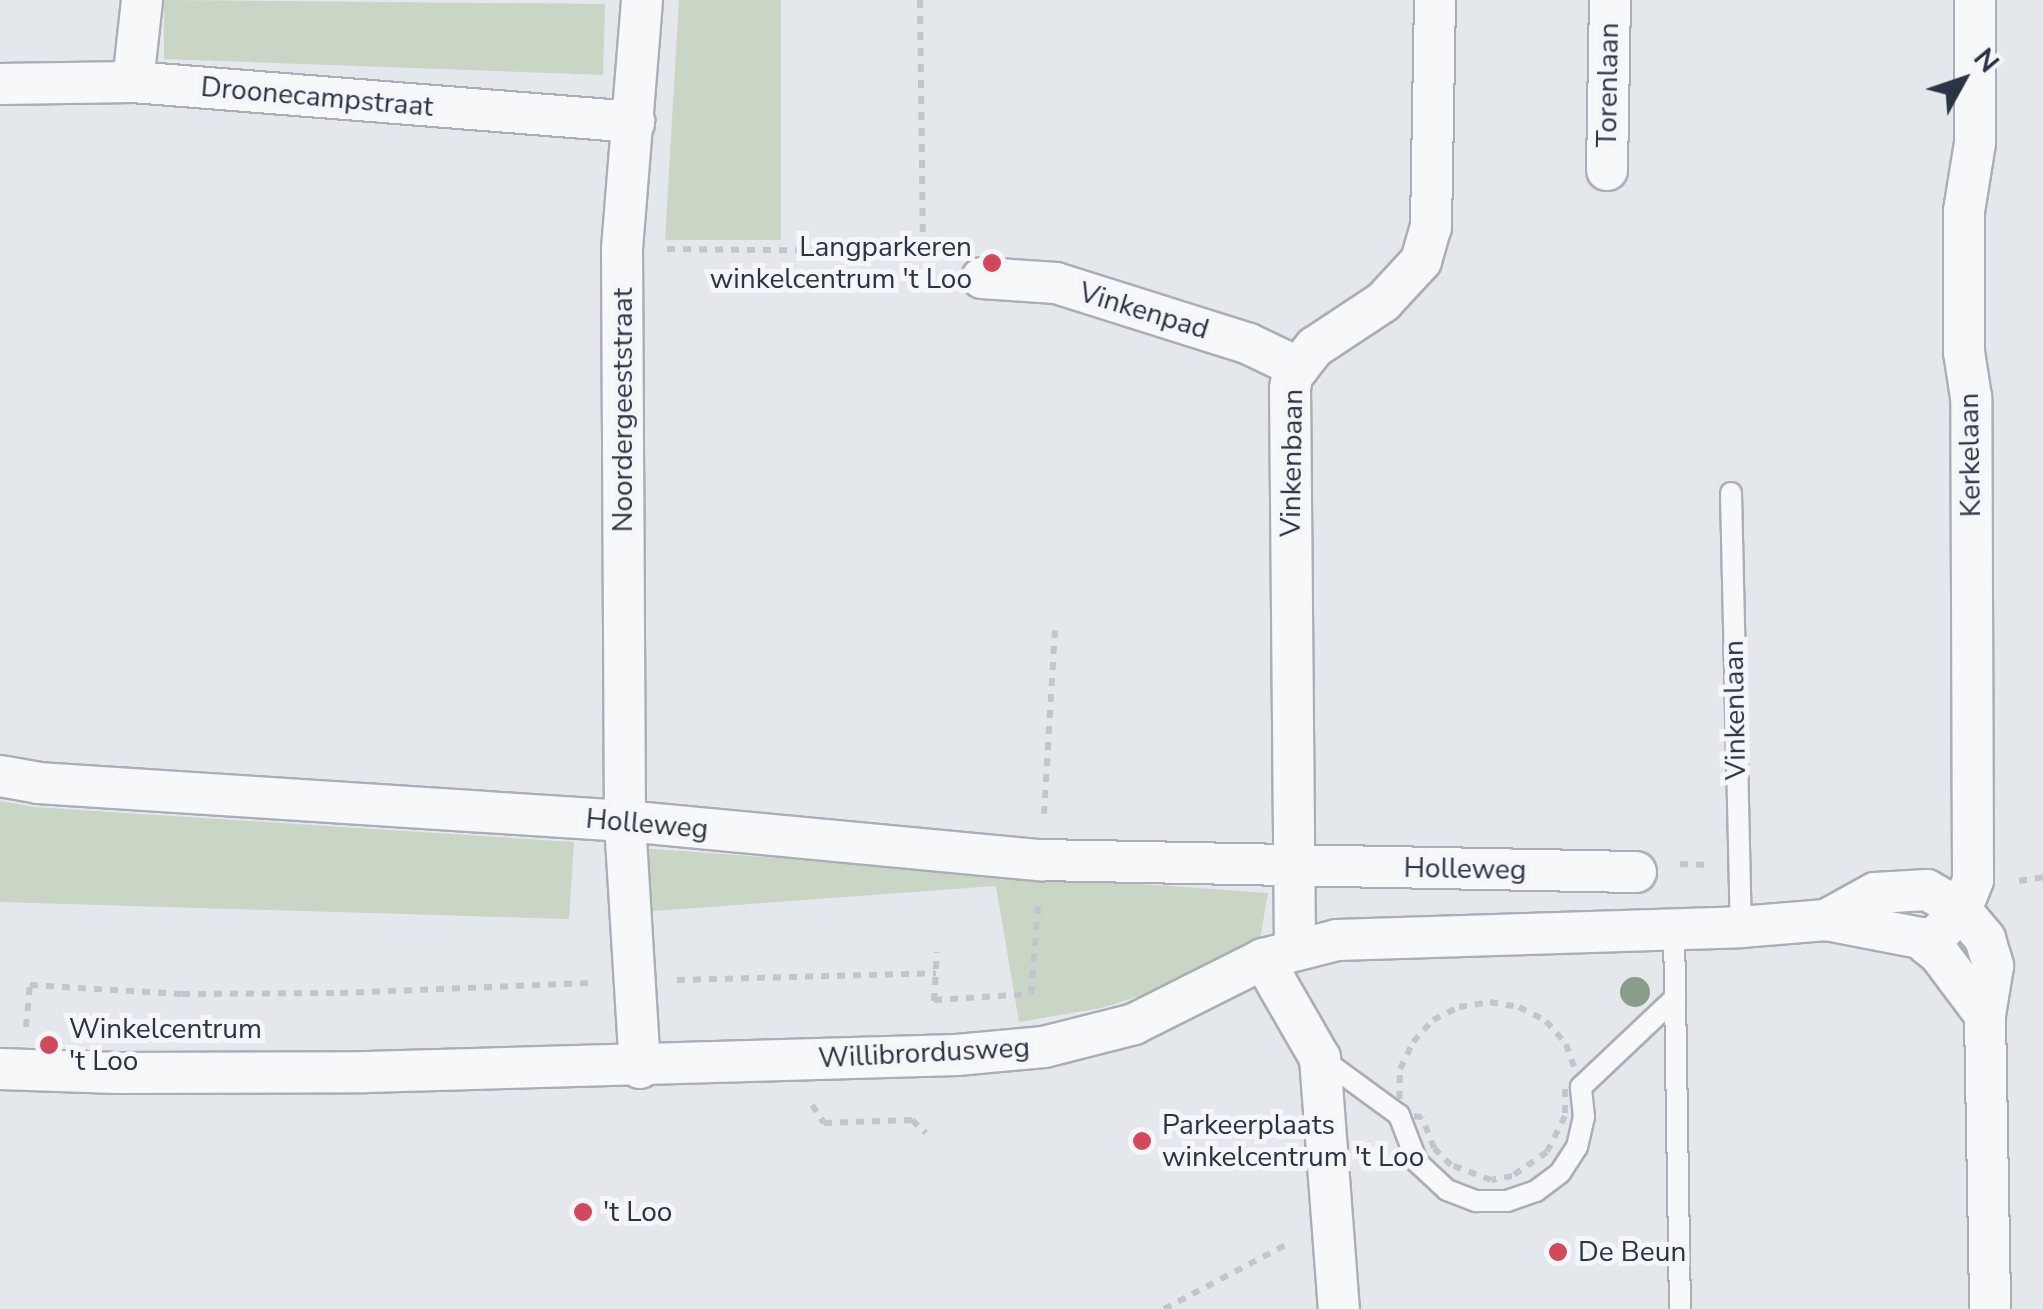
<!DOCTYPE html>
<html>
<head>
<meta charset="utf-8">
<style>
  body { margin:0 }
  #map { position:relative; width:2043px; height:1309px; overflow:hidden; background:#e4e7ec; font-family:"Nunito Sans",sans-serif }
  div>[style] { position:absolute }
  .green>* { inset:0; background:#c9d6c5 }
  .path>* { height:6px; margin-top:-3px; transform-origin:0; background:repeating-linear-gradient(90deg,#c2c5cb 0 8px,transparent 0 16px) }
  .roads { filter:drop-shadow(2px 0 #a9aeb7) drop-shadow(-2px 0 #a9aeb7) drop-shadow(0 2px #a9aeb7) drop-shadow(0 -2px #a9aeb7) }
  .service>* { height:20px; margin:-10px; padding:0 10px; transform-origin:10px; border-radius:10px; background:#f7f8fa }
  .minor>* { height:40px; margin:-20px; padding:0 20px; transform-origin:20px; border-radius:20px; background:#f7f8fa }
  .trees>* { width:30px; height:30px; margin:-15px; border-radius:50%; background:#899d89 }
  .dots>* { width:28px; height:28px; translate:-50% -50%; box-sizing:border-box; border:5px solid #f4f6f9; border-radius:50% }
  span { translate:-50% -50%; white-space:nowrap; text-align:center; line-height:1.15; -webkit-text-stroke:10px #f4f6f9; paint-order:stroke }
  .street-label { font-size:28px; color:#2b3445 }
  .poi-label { font-size:28px; color:#2b3445 }
  .right { translate:-100% -50%; text-align:right }
  .left { translate:0 -50%; text-align:left }
  .north { position:absolute; left:1913px; top:30px; width:100px; height:100px; -webkit-text-stroke:8px #f4f6f9; paint-order:stroke; rotate:50deg; font-size:28px; font-weight:700; line-height:40px; text-align:center; color:#2b3445 }
  .north::after { content:''; display:block; margin:auto; width:35px; height:45px; background:#2b3445; clip-path:polygon(50% 0,100% 100%,50% 72%,0 100%) }
</style>
</head>
<body>
<div id="map">
  <div class="green">
    <div style="clip-path:polygon(164px 0,605px 4px,603px 75px,164px 59px)"></div>
    <div style="clip-path:polygon(679px 0,781px 0,781px 240px,665px 240px)"></div>
    <div style="clip-path:polygon(0 801px,34px 807px,574px 842px,569px 919px,0 902px)"></div>
    <div style="clip-path:polygon(611px 846px,1268px 893px,1260px 939px,1156px 991px,1101px 1008px,1019px 1022px,996px 886px,612px 914px)"></div>
  </div>
  <div class="path">
    <div style="left:920px;top:0;width:252px;rotate:89.3deg"></div>
    <div style="left:667px;top:249px;width:277px;rotate:0.6deg"></div>
    <div style="left:1044px;top:814px;width:184px;rotate:-86.6deg"></div>
    <div style="left:1680px;top:864px;width:28px;rotate:2deg"></div>
    <div style="left:2019px;top:881px;width:24px;rotate:-9deg"></div>
    <div style="left:677px;top:980px;width:259px;rotate:-1.5deg"></div>
    <div style="left:934px;top:1000px;width:97px;rotate:-3.5deg"></div>
    <div style="left:1031px;top:994px;width:88px;rotate:-85.5deg"></div>
    <div style="left:934px;top:1001px;width:49px;rotate:-86.5deg"></div>
    <div style="left:1490px;top:1002px;width:29px;rotate:10deg"></div>
    <div style="left:1519px;top:1007px;width:30px;rotate:27deg"></div>
    <div style="left:1546px;top:1021px;width:30px;rotate:49deg"></div>
    <div style="left:1566px;top:1044px;width:46px;rotate:70.8deg"></div>
    <div style="left:1581px;top:1087px;width:16px;rotate:173deg"></div>
    <div style="left:1565px;top:1089px;width:27px;rotate:90deg"></div>
    <div style="left:1565px;top:1116px;width:40px;rotate:116.6deg"></div>
    <div style="left:1547px;top:1152px;width:42px;rotate:145.6deg"></div>
    <div style="left:1512px;top:1176px;width:21px;rotate:169deg"></div>
    <div style="left:1491px;top:1180px;width:43px;rotate:-159.4deg"></div>
    <div style="left:1451px;top:1165px;width:24px;rotate:-135deg"></div>
    <div style="left:1434px;top:1148px;width:33px;rotate:-111deg"></div>
    <div style="left:1422px;top:1117px;width:23px;rotate:-175deg"></div>
    <div style="left:1399px;top:1115px;width:46px;rotate:-88.8deg"></div>
    <div style="left:1400px;top:1069px;width:30px;rotate:-64deg"></div>
    <div style="left:1413px;top:1042px;width:30px;rotate:-48deg"></div>
    <div style="left:1433px;top:1020px;width:29px;rotate:-27deg"></div>
    <div style="left:1459px;top:1007px;width:31px;rotate:-9deg"></div>
    <div style="left:26px;top:1027px;width:42px;rotate:-84.6deg"></div>
    <div style="left:30px;top:985px;width:152px;rotate:3.4deg"></div>
    <div style="left:182px;top:994px;width:158px;rotate:-0.4deg"></div>
    <div style="left:340px;top:993px;width:250px;rotate:-2.3deg"></div>
    <div style="left:812px;top:1105px;width:22px;rotate:56deg"></div>
    <div style="left:824px;top:1123px;width:88px;rotate:-2deg"></div>
    <div style="left:912px;top:1120px;width:19px;rotate:43deg"></div>
    <div style="left:1164px;top:1309px;width:144px;rotate:-27.8deg"></div>
  </div>
  <div class="roads">
    <div class="service">
      <div style="left:1731px;top:493px;width:434px;rotate:88.7deg"></div>
      <div style="left:1674px;top:929px;width:380px;rotate:89.1deg"></div>
      <div style="left:1321px;top:1058px;width:97px;rotate:36.2deg"></div>
      <div style="left:1399px;top:1115px;width:50px;rotate:69deg"></div>
      <div style="left:1417px;top:1162px;width:41px;rotate:43deg"></div>
      <div style="left:1447px;top:1190px;width:31px;rotate:21deg"></div>
      <div style="left:1476px;top:1201px;width:31px"></div>
      <div style="left:1507px;top:1201px;width:31px;rotate:-19deg"></div>
      <div style="left:1536px;top:1191px;width:30px;rotate:-37deg"></div>
      <div style="left:1560px;top:1173px;width:31px;rotate:-57deg"></div>
      <div style="left:1577px;top:1147px;width:31px;rotate:-77deg"></div>
      <div style="left:1584px;top:1117px;width:30px;rotate:-96deg"></div>
      <div style="left:1581px;top:1087px;width:129px;rotate:-43.4deg"></div>
    </div>
    <div class="minor">
      <div style="left:133px;top:82px;width:82px;rotate:-83.7deg"></div>
      <div style="left:0;top:84px;width:133px;rotate:-0.9deg"></div>
      <div style="left:133px;top:82px;width:503px;rotate:4.56deg"></div>
      <div style="left:1607px;top:170px;width:170px;rotate:-89deg"></div>
      <div style="left:982px;top:278px;width:74px;rotate:3.9deg"></div>
      <div style="left:1056px;top:283px;width:202px;rotate:17.5deg"></div>
      <div style="left:1249px;top:344px;width:55px;rotate:25.6deg"></div>
      <div style="left:0;top:776px;width:39px;rotate:10deg"></div>
      <div style="left:38px;top:783px;width:588px;rotate:3.7deg"></div>
      <div style="left:625px;top:821px;width:418px;rotate:5.4deg"></div>
      <div style="left:1041px;top:860px;width:595px;rotate:1.16deg"></div>
      <div style="left:1826px;top:920px;width:56px;rotate:-28.9deg"></div>
      <div style="left:1875px;top:893px;width:52px;rotate:-3.3deg"></div>
      <div style="left:1927px;top:890px;width:39px;rotate:30deg"></div>
      <div style="left:1961px;top:910px;width:38px;rotate:50deg"></div>
      <div style="left:1985px;top:939px;width:28px;rotate:73deg"></div>
      <div style="left:1993px;top:966px;width:50px;rotate:99.3deg"></div>
      <div style="left:1985px;top:1015px;width:294px;rotate:89deg"></div>
      <div style="left:1928px;top:945px;width:48px;rotate:-46.7deg"></div>
      <div style="left:1961px;top:910px;width:32px;rotate:-68deg"></div>
      <div style="left:1973px;top:880px;width:483px;rotate:-90.2deg"></div>
      <div style="left:1971px;top:397px;width:46px;rotate:-98.8deg"></div>
      <div style="left:1964px;top:352px;width:141px;rotate:-90deg"></div>
      <div style="left:1964px;top:211px;width:69px;rotate:-80.8deg"></div>
      <div style="left:1975px;top:143px;width:143px;rotate:-90deg"></div>
      <div style="left:1295px;top:948px;width:559px;rotate:-90.51deg"></div>
      <div style="left:1290px;top:389px;width:13px;rotate:-81deg"></div>
      <div style="left:1292px;top:376px;width:37px;rotate:-52deg"></div>
      <div style="left:1315px;top:347px;width:82px;rotate:-33.5deg"></div>
      <div style="left:1383px;top:302px;width:56px;rotate:-47.2deg"></div>
      <div style="left:1421px;top:261px;width:35px;rotate:-74deg"></div>
      <div style="left:1431px;top:227px;width:227px;rotate:-89deg"></div>
      <div style="left:1263px;top:959px;width:114px;rotate:60.1deg"></div>
      <div style="left:1320px;top:1058px;width:252px;rotate:85.7deg"></div>
      <div style="left:640px;top:1068px;width:247px;rotate:-93.5deg"></div>
      <div style="left:625px;top:821px;width:572px;rotate:-90.3deg"></div>
      <div style="left:622px;top:249px;width:250px;rotate:-85.4deg"></div>
      <div style="left:0;top:1069px;width:117px;rotate:2deg"></div>
      <div style="left:117px;top:1073px;width:249px;rotate:-0.2deg"></div>
      <div style="left:366px;top:1072px;width:591px;rotate:-1.65deg"></div>
      <div style="left:957px;top:1055px;width:87px;rotate:-5.3deg"></div>
      <div style="left:1044px;top:1047px;width:93px;rotate:-14.3deg"></div>
      <div style="left:1134px;top:1024px;width:144px;rotate:-26.7deg"></div>
      <div style="left:1263px;top:959px;width:76px;rotate:-14.4deg"></div>
      <div style="left:1337px;top:940px;width:404px;rotate:-1.8deg"></div>
      <div style="left:1741px;top:927px;width:85px;rotate:-4.7deg"></div>
      <div style="left:1826px;top:920px;width:96px;rotate:10.8deg"></div>
      <div style="left:1920px;top:938px;width:26px;rotate:40deg"></div>
      <div style="left:1940px;top:955px;width:75px;rotate:53.1deg"></div>
    </div>
  </div>
  <div class="trees">
    <div style="left:1635px;top:992px"></div>
  </div>
  <div class="dots">
    <div style="left:992px;top:263px;background:#d1495b"></div>
    <div style="left:49px;top:1045px;background:#d1495b"></div>
    <div style="left:1142px;top:1141px;background:#d1495b"></div>
    <div style="left:583px;top:1212px;background:#d1495b"></div>
    <div style="left:1558px;top:1252px;background:#d1495b"></div>
  </div>
  <div class="street-label">
    <span style="left:1608px;top:85px;rotate:-89deg">Torenlaan</span>
    <span style="left:317px;top:97px;rotate:5deg">Droonecampstraat</span>
    <span style="left:1144px;top:311px;rotate:17deg">Vinkenpad</span>
    <span style="left:623px;top:410px;rotate:-90deg">Noordergeeststraat</span>
    <span style="left:1970px;top:455px;rotate:-91deg">Kerkelaan</span>
    <span style="left:1292px;top:463px;rotate:-89deg">Vinkenbaan</span>
    <span style="left:1735px;top:710px;rotate:-91deg">Vinkenlaan</span>
    <span style="left:647px;top:824px;rotate:5deg">Holleweg</span>
    <span style="left:1465px;top:869px;rotate:1deg">Holleweg</span>
    <span style="left:924px;top:1053px;rotate:-3deg">Willibrordusweg</span>
  </div>
  <div class="poi-label">
    <span class="right" style="left:972px;top:263px">Langparkeren<br>winkelcentrum 't Loo</span>
    <span class="left" style="left:69px;top:1045px">Winkelcentrum<br>'t Loo</span>
    <span class="left" style="left:1162px;top:1141px">Parkeerplaats<br>winkelcentrum 't Loo</span>
    <span class="left" style="left:603px;top:1212px">'t Loo</span>
    <span class="left" style="left:1578px;top:1252px">De Beun</span>
  </div>
  <div class="north">N</div>
</div>
</body>
</html>
